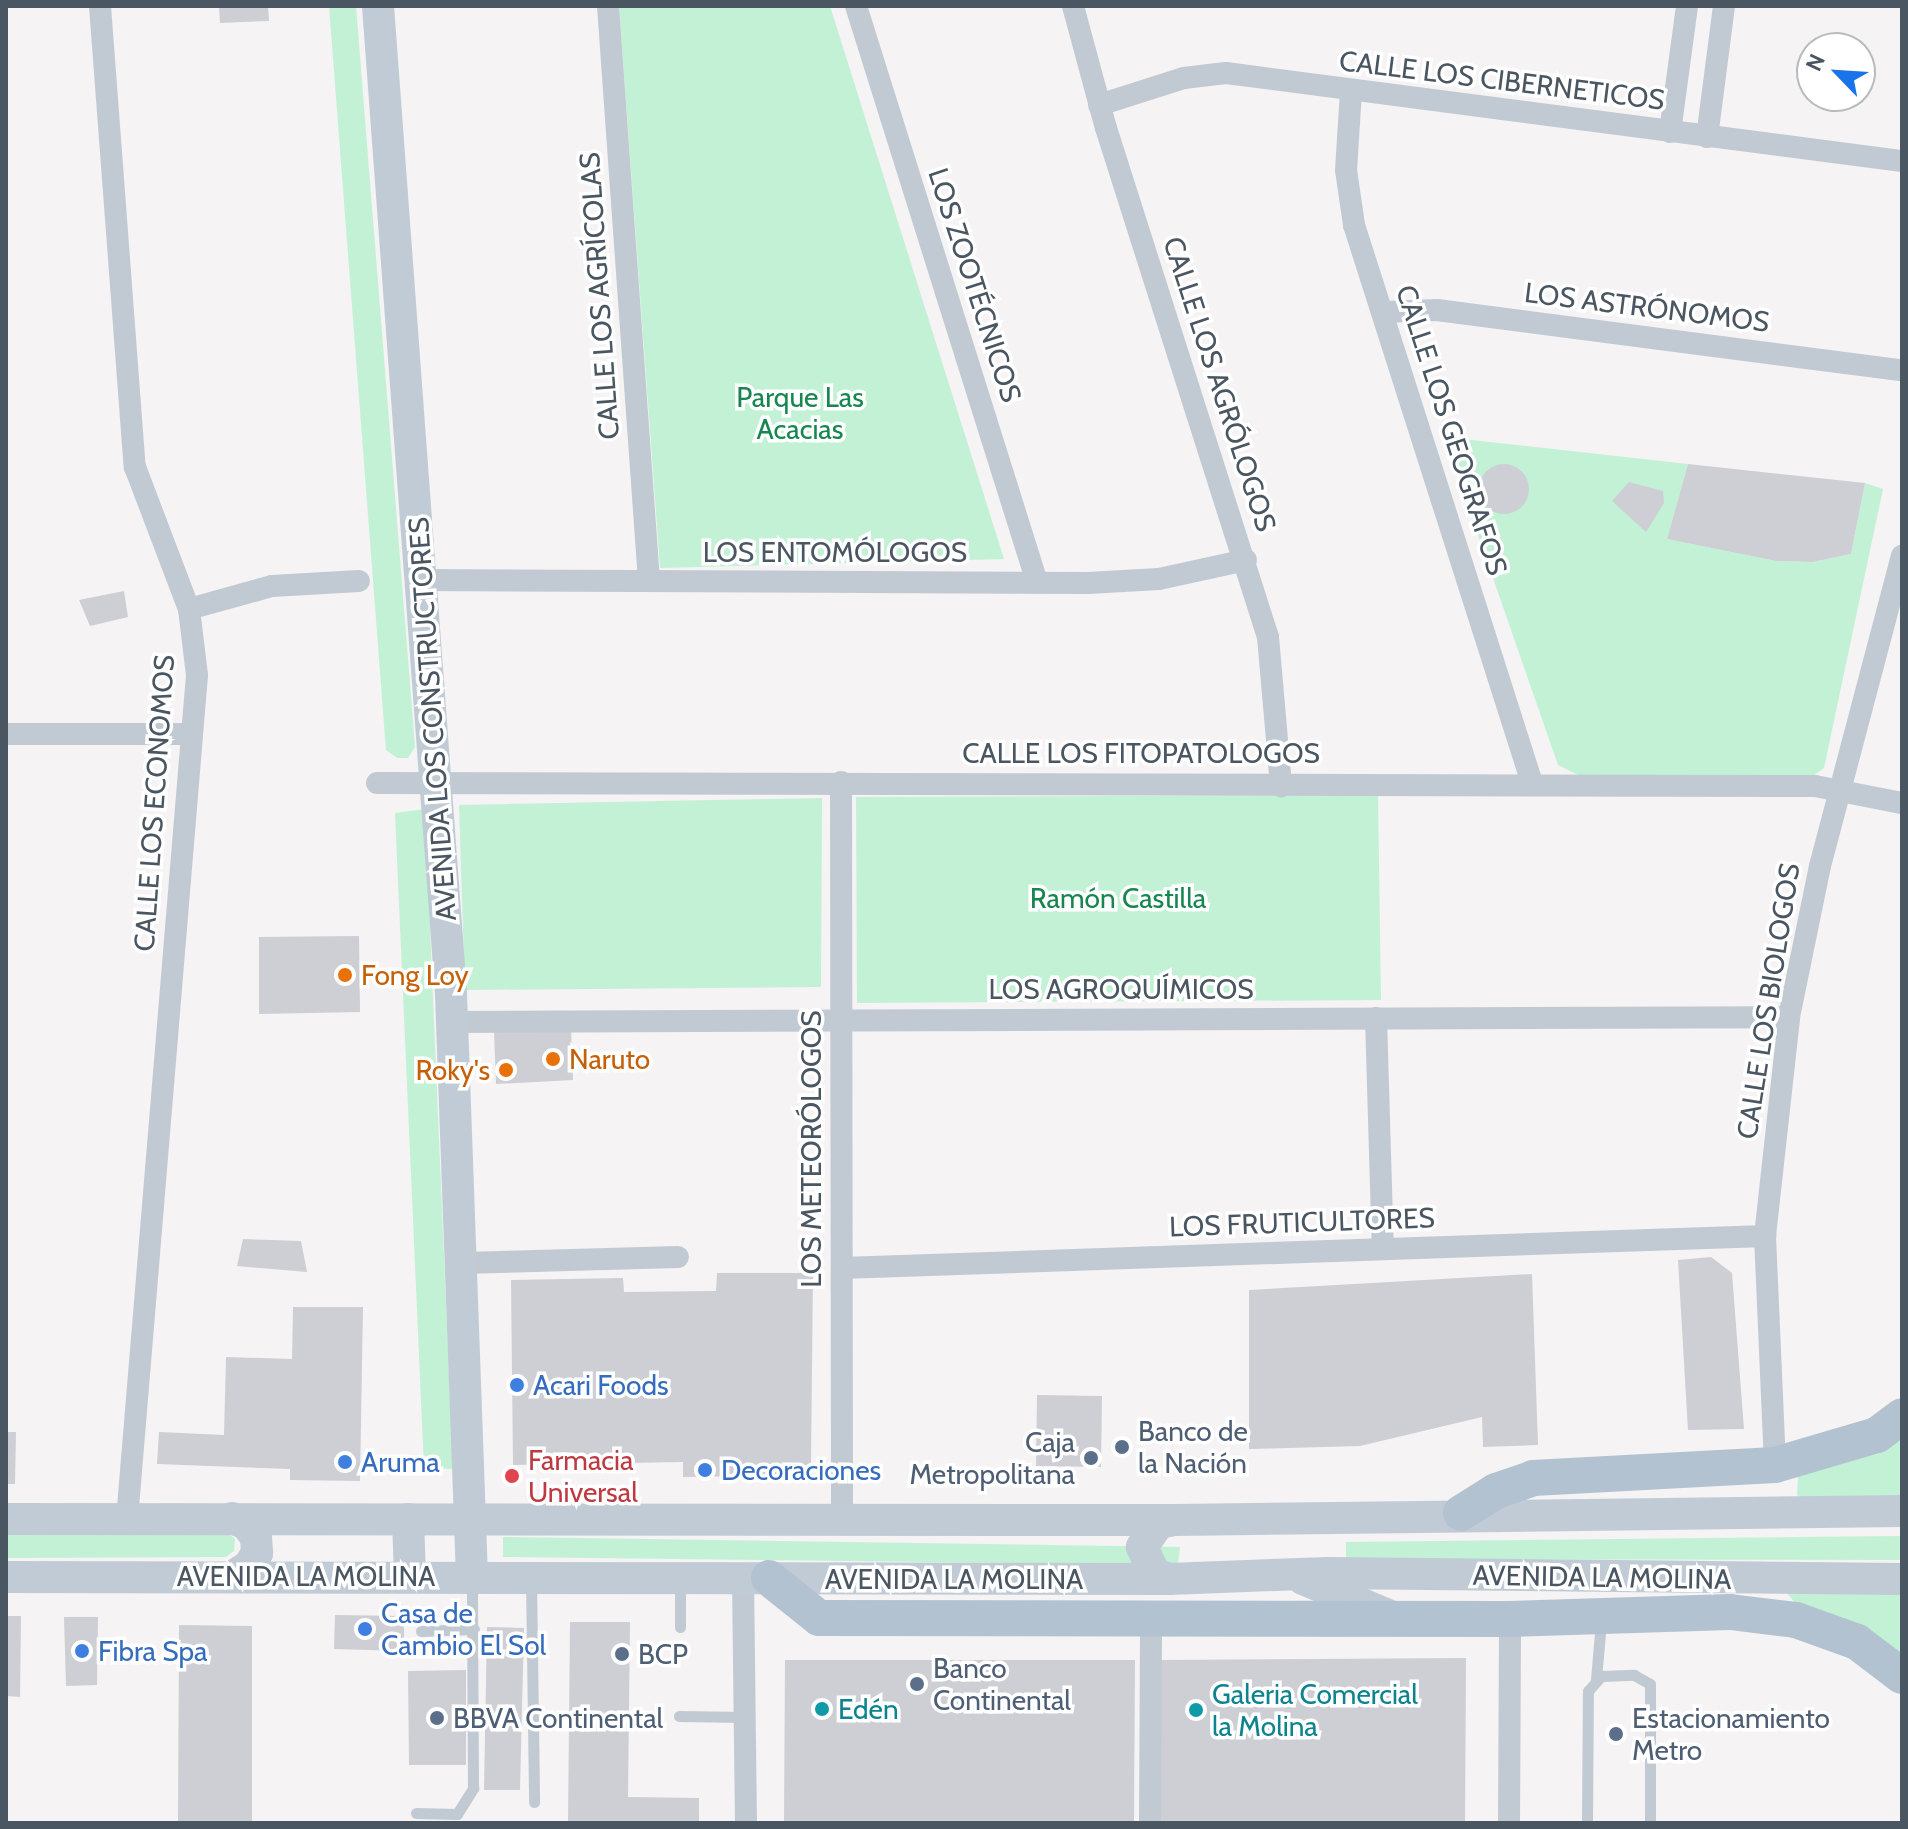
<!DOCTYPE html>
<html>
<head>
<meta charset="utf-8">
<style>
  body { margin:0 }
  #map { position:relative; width:1908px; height:1829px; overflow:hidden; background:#f5f3f3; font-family:Cabin,sans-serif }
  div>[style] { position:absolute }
  .green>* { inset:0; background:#c3f1d5 }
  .building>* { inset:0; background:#cdcfd5 }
  .round { border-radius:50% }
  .lane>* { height:11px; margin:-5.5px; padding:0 5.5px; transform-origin:5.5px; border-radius:5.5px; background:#c1cad2 }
  .street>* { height:22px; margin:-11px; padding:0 11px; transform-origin:11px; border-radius:11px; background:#c1cad2 }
  .secondary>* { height:32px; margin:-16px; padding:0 16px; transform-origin:16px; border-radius:16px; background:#c1cbd6 }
  .primary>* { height:36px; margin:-18px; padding:0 18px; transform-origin:18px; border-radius:18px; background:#b3c2d1 }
  .dots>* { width:22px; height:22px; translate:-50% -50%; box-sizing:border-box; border:4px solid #fff; border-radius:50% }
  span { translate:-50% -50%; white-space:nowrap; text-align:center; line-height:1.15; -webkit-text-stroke:7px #fff; paint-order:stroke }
  .street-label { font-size:28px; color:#4a5661 }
  .park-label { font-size:28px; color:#17864f }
  .food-label { font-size:28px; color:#c56008 }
  .left { translate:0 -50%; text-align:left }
  .right { translate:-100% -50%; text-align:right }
  .shop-label { font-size:28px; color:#366cbe }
  .service-label { font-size:28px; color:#4e5e75 }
  .health-label { font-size:28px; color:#be3a42 }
  .culture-label { font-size:28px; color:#0d838f }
  .frame { position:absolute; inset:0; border:8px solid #4a5661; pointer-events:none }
  .north { position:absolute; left:1796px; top:32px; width:80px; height:80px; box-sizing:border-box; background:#fff; border:2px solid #b7bbc0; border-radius:50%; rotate:295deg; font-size:22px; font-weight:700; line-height:32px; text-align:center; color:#4a5661 }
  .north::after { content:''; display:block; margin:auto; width:28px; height:36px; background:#1a73e8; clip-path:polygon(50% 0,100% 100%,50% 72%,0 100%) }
</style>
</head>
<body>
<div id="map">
  <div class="green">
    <div style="clip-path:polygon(329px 6px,356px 6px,415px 747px,408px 758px,397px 758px,386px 750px)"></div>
    <div style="clip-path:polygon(619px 6px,830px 6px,1004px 559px,660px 568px)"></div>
    <div style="clip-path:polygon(1444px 437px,1688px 464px,1667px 539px,1776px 561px,1813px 562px,1851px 554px,1865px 483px,1883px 489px,1824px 768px,1810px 778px,1582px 777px,1558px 765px)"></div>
    <div style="clip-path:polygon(1378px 795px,1381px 1000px,857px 1003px,856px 797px)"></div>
    <div style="clip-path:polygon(822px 798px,821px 987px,465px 990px,459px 805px)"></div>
    <div style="clip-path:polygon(425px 809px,453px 1469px,424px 1468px,395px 813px)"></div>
    <div style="clip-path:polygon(1902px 1434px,1902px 1496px,1807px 1501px,1797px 1495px,1798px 1476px)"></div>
    <div style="clip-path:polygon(6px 1534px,229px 1534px,235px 1539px,234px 1551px,226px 1557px,6px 1558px)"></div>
    <div style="clip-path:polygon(1902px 1536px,1902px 1560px,1346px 1559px,1346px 1542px)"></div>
    <div style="clip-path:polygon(503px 1537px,1180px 1547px,1178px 1565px,503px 1557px)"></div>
    <div style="clip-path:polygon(1785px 1591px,1902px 1592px,1902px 1657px,1797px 1605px)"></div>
  </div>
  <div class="building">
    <div style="clip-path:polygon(219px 6px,268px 6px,269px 21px,220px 23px)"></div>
    <div class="round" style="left:1479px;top:464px;width:50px;height:50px"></div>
    <div style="clip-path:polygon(1688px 464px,1865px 483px,1851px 554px,1813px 562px,1776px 561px,1667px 539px)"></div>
    <div style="clip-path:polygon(1629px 482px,1663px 491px,1664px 503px,1646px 532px,1612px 501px)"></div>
    <div style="clip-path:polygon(124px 591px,128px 617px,90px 626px,79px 600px)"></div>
    <div style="clip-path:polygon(359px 936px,360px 1012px,259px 1014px,259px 937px)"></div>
    <div style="clip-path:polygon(571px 1028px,573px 1080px,496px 1084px,494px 1032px)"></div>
    <div style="clip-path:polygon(243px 1239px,301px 1241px,307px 1272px,237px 1266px)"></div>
    <div style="clip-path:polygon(1711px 1257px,1732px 1273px,1744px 1429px,1688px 1430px,1678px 1260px)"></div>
    <div style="clip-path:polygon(717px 1273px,813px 1273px,811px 1464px,806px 1475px,683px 1477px,683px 1462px,513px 1465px,511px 1280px,623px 1278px,624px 1292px,716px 1291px)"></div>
    <div style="clip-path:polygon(1532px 1274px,1538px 1445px,1483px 1447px,1482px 1417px,1360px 1446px,1249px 1449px,1249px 1290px)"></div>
    <div style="clip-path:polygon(293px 1307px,363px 1307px,360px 1481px,290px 1480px,290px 1469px,157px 1464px,159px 1432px,224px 1435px,226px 1357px,292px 1359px)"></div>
    <div style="clip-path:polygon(1037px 1395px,1102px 1396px,1101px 1467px,1036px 1466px)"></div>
    <div style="clip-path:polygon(6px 1432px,16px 1432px,15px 1484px,6px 1484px)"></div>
    <div style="clip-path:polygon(335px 1615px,404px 1616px,404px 1651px,334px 1649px)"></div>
    <div style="clip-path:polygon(6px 1616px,21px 1616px,20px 1697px,6px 1696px)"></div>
    <div style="clip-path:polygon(64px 1617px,98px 1617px,97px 1685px,66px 1686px)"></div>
    <div style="clip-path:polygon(570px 1622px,630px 1622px,628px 1797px,699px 1798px,699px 1823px,568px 1823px)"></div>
    <div style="clip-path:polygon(179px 1625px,252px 1626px,252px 1823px,178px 1823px)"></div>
    <div style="clip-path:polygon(487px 1627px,524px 1628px,520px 1790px,484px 1790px)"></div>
    <div style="clip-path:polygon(1466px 1658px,1465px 1823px,1160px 1823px,1159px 1660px)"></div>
    <div style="clip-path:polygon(785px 1660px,1135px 1660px,1134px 1823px,784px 1823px)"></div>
    <div style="clip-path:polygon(466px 1670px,466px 1765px,409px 1765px,408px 1671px)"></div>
  </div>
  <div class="lane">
    <div style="left:531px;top:1579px;width:223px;rotate:89.2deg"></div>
    <div style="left:680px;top:1627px;width:48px;rotate:-90deg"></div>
    <div style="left:421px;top:1631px;width:53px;rotate:-2.2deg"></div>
    <div style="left:1596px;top:1679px;width:57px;rotate:-85deg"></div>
    <div style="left:679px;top:1716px;width:66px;rotate:0.9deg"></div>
    <div style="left:416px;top:1813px;width:41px;rotate:1.4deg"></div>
    <div style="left:457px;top:1814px;width:31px;rotate:-58deg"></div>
    <div style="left:473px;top:1788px;width:206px;rotate:-90.3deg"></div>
    <div style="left:1587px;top:1823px;width:132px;rotate:-89.6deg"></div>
    <div style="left:1588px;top:1691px;width:20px;rotate:-49deg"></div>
    <div style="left:1601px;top:1676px;width:33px;rotate:-2deg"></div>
    <div style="left:1634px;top:1675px;width:18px;rotate:29deg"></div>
    <div style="left:1650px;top:1684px;width:139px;rotate:90deg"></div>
  </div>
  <div class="street">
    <div style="left:100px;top:6px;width:462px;rotate:85.7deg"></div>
    <div style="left:135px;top:467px;width:152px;rotate:69.2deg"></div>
    <div style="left:189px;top:609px;width:66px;rotate:83.1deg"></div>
    <div style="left:197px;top:675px;width:847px;rotate:94.74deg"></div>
    <div style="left:608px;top:6px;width:576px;rotate:85.92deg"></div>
    <div style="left:856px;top:6px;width:604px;rotate:72.56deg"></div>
    <div style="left:1073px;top:6px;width:126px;rotate:74.9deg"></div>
    <div style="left:1106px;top:128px;width:534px;rotate:72.35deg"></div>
    <div style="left:1268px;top:637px;width:150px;rotate:85deg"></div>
    <div style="left:1351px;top:91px;width:79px;rotate:93.6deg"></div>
    <div style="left:1346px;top:170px;width:56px;rotate:81.7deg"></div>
    <div style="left:1354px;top:225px;width:586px;rotate:72.31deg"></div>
    <div style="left:1099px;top:105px;width:89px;rotate:-17.6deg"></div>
    <div style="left:1184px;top:78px;width:42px;rotate:-6.8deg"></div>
    <div style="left:1226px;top:73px;width:682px;rotate:7.42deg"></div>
    <div style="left:1670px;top:132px;width:127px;rotate:-82.3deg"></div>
    <div style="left:1707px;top:137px;width:132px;rotate:-82.6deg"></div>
    <div style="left:1384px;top:312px;width:53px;rotate:-2.2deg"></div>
    <div style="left:1437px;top:310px;width:469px;rotate:7.4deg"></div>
    <div style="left:423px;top:580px;width:665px;rotate:0.26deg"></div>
    <div style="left:1088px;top:583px;width:71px;rotate:-3.2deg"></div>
    <div style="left:1159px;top:579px;width:89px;rotate:-12.3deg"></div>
    <div style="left:189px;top:609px;width:86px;rotate:-15.5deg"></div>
    <div style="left:272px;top:586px;width:87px;rotate:-3.3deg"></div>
    <div style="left:6px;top:734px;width:186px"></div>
    <div style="left:841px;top:782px;width:734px;rotate:89.92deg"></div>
    <div style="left:377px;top:783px;width:1438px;rotate:0.12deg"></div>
    <div style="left:1815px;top:786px;width:89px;rotate:11.1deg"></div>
    <div style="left:1376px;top:1018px;width:231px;rotate:88.3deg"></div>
    <div style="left:452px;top:1022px;width:1337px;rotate:-0.21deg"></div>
    <div style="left:461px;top:1263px;width:217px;rotate:-1.6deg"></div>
    <div style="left:842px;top:1268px;width:924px;rotate:-1.99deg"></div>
    <div style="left:1775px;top:1465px;width:229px;rotate:-92.5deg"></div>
    <div style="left:1765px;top:1236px;width:220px;rotate:-83.7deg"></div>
    <div style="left:1789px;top:1017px;width:154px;rotate:-78.4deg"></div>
    <div style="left:1820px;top:866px;width:321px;rotate:-75.2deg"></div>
    <div style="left:743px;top:1579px;width:244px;rotate:89.3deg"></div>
    <div style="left:1150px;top:1823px;width:204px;rotate:-89.7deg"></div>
    <div style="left:1509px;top:1823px;width:204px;rotate:-89.7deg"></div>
  </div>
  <div class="secondary">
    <div style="left:378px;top:6px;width:991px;rotate:85.77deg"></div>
    <div style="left:451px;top:994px;width:583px;rotate:87.94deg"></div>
    <div style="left:232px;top:1518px;width:15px;rotate:23deg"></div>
    <div style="left:246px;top:1524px;width:16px;rotate:52deg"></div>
    <div style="left:256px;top:1537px;width:16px;rotate:86deg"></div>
    <div style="left:257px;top:1553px;width:15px;rotate:122deg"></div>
    <div style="left:249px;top:1566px;width:15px;rotate:148deg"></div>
    <div style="left:6px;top:1519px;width:1168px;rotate:0.05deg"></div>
    <div style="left:1174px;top:1520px;width:728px;rotate:-0.71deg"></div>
    <div style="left:408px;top:1519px;width:57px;rotate:88deg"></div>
    <div style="left:6px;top:1577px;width:1163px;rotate:0.1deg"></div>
    <div style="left:1169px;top:1579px;width:159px;rotate:-2.2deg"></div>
    <div style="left:1328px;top:1573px;width:574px;rotate:0.6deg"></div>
    <div style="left:1169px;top:1579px;width:15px;rotate:-160deg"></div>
    <div style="left:1155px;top:1574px;width:30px;rotate:-116deg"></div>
    <div style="left:1142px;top:1547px;width:29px;rotate:-55deg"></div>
    <div style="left:1159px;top:1523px;width:15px;rotate:-11deg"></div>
    <div style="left:1303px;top:1579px;width:98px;rotate:22.9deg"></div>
  </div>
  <div class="primary">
    <div style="left:1461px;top:1513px;width:41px;rotate:-32.2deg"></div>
    <div style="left:1496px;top:1491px;width:39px;rotate:-19deg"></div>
    <div style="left:1533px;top:1478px;width:242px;rotate:-3.1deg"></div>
    <div style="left:1775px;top:1465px;width:106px;rotate:-16.4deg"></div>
    <div style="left:1877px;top:1435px;width:31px;rotate:-37deg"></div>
    <div style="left:769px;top:1578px;width:64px;rotate:38.7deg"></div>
    <div style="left:819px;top:1618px;width:691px;rotate:0.08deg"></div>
    <div style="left:1510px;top:1619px;width:220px;rotate:-1.8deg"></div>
    <div style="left:1730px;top:1612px;width:66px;rotate:6.9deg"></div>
    <div style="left:1796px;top:1620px;width:65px;rotate:19.8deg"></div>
    <div style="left:1857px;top:1642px;width:56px;rotate:37.1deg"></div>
  </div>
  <div class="dots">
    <div style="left:345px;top:975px;background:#e8710a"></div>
    <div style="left:553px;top:1059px;background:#e8710a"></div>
    <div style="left:506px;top:1070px;background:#e8710a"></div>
    <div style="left:517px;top:1385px;background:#3f7fe0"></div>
    <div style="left:1122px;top:1447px;background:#5c6f8a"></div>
    <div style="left:1091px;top:1458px;background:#5c6f8a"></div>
    <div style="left:345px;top:1462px;background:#3f7fe0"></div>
    <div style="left:705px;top:1470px;background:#3f7fe0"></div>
    <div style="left:512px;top:1476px;background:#e0444e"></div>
    <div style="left:365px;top:1629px;background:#3f7fe0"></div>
    <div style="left:82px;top:1651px;background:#3f7fe0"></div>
    <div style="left:622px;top:1654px;background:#5c6f8a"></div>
    <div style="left:917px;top:1684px;background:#5c6f8a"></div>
    <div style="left:822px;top:1709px;background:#0f9aa8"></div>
    <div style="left:1196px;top:1710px;background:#0f9aa8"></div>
    <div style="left:437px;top:1718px;background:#5c6f8a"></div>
    <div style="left:1616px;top:1734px;background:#5c6f8a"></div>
  </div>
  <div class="street-label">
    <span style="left:1502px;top:80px;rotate:7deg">CALLE LOS CIBERNETICOS</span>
    <span style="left:975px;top:285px;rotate:72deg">LOS ZOOTÉCNICOS</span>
    <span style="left:599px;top:296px;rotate:-94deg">CALLE LOS AGRÍCOLAS</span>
    <span style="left:1647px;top:307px;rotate:7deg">LOS ASTRÓNOMOS</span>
    <span style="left:1220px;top:384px;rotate:72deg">CALLE LOS AGRÓLOGOS</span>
    <span style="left:1452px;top:430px;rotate:72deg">CALLE LOS GEOGRAFOS</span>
    <span style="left:835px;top:552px">LOS ENTOMÓLOGOS</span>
    <span style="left:432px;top:719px;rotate:-94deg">AVENIDA LOS CONSTRUCTORES</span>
    <span style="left:1141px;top:753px">CALLE LOS FITOPATOLOGOS</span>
    <span style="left:154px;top:803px;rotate:-86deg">CALLE LOS ECONOMOS</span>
    <span style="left:1121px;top:989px">LOS AGROQUÍMICOS</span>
    <span style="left:1768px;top:1001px;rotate:-81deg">CALLE LOS BIOLOGOS</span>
    <span style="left:811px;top:1149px;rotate:-90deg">LOS METEORÓLOGOS</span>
    <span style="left:1302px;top:1222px;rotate:-2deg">LOS FRUTICULTORES</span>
    <span style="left:306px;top:1576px">AVENIDA LA MOLINA</span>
    <span style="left:1602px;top:1577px;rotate:1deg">AVENIDA LA MOLINA</span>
    <span style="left:954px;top:1579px">AVENIDA LA MOLINA</span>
  </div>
  <div class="park-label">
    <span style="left:800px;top:413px">Parque Las<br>Acacias</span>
    <span style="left:1118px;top:898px">Ramón Castilla</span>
  </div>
  <div class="food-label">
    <span class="left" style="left:361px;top:975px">Fong Loy</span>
    <span class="left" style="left:569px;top:1059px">Naruto</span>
    <span class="right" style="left:490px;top:1070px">Roky's</span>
  </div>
  <div class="shop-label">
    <span class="left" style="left:533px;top:1385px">Acari Foods</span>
    <span class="left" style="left:361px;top:1462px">Aruma</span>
    <span class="left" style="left:721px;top:1470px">Decoraciones</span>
    <span class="left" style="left:381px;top:1629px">Casa de<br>Cambio El Sol</span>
    <span class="left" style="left:98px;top:1651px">Fibra Spa</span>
  </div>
  <div class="service-label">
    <span class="left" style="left:1138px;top:1447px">Banco de<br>la Nación</span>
    <span class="right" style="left:1075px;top:1458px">Caja<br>Metropolitana</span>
    <span class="left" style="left:638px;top:1654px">BCP</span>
    <span class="left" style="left:933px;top:1684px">Banco<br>Continental</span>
    <span class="left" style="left:453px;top:1718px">BBVA Continental</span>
    <span class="left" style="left:1632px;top:1734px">Estacionamiento<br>Metro</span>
  </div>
  <div class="health-label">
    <span class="left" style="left:528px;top:1476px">Farmacia<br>Universal</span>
  </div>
  <div class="culture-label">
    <span class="left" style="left:1212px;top:1710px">Galeria Comercial<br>la Molina</span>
    <span class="left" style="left:838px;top:1709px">Edén</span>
  </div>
  <div class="frame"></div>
  <div class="north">N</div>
</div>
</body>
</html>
